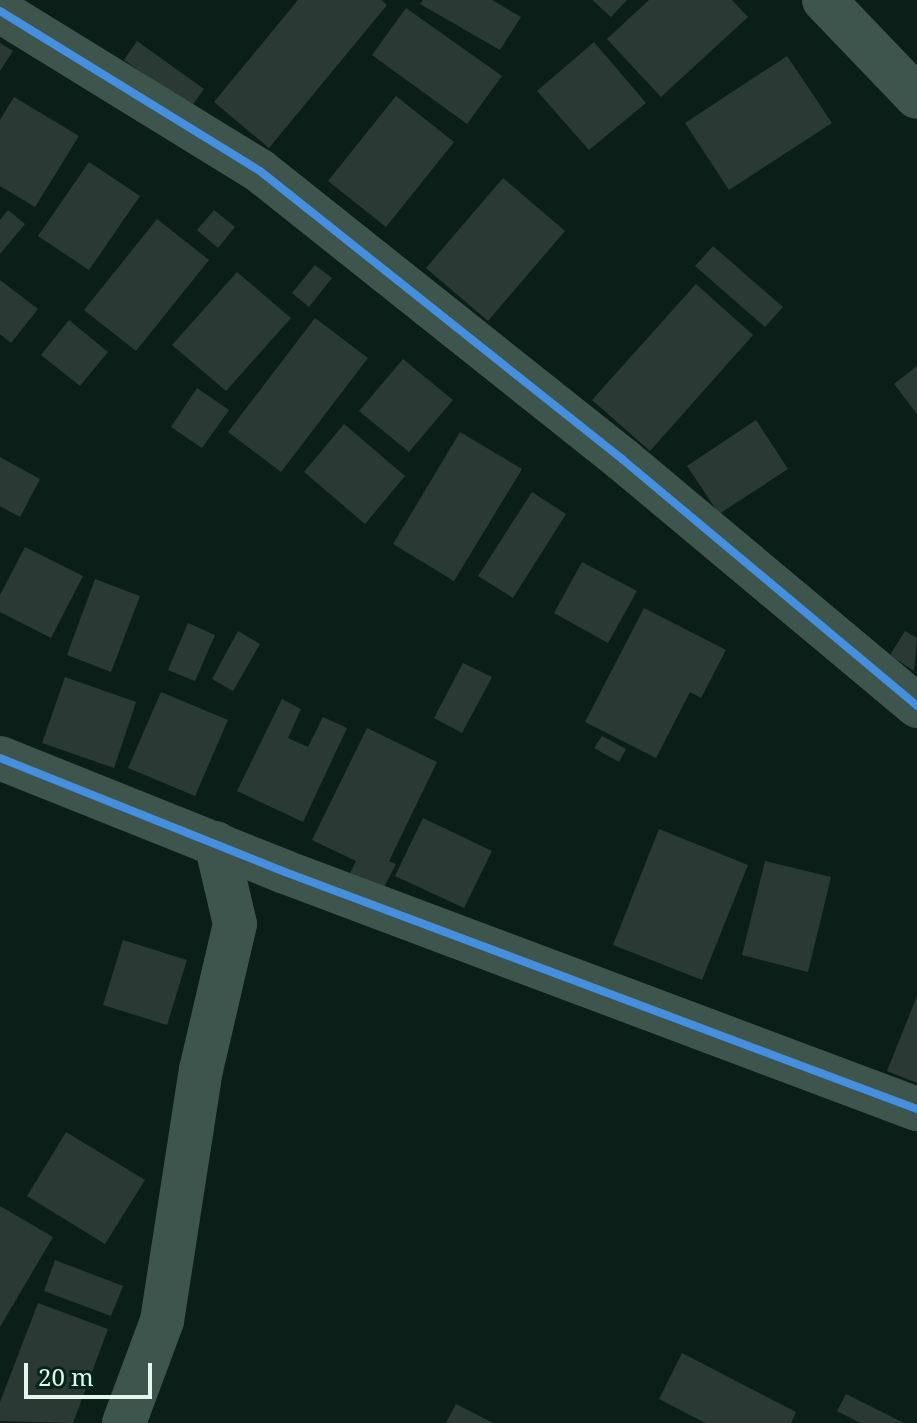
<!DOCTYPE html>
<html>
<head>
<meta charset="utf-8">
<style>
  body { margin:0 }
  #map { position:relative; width:917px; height:1423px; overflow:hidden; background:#0c1e18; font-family:"Noto Serif",serif }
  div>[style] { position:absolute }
  .building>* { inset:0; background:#2b3934 }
  .minor>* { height:44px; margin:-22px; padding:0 22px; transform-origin:22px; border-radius:22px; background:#3e554d }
  .cycleway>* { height:8px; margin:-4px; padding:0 4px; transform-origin:4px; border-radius:4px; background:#468fdf }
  span { translate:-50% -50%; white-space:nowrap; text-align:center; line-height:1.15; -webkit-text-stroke:8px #04261a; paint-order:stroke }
  .scale { position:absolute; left:24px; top:1363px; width:128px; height:36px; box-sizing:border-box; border:4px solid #e4f7ed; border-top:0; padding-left:10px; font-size:24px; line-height:28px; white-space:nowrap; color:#e4f7ed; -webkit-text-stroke:6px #04261a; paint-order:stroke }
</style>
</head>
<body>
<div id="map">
  <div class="building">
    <div style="clip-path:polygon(298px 0,381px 0,387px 5px,269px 148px,214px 102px)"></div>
    <div style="clip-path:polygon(423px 0,492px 0,521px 17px,500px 50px,420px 4px)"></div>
    <div style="clip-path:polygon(592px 0,627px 0,611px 17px)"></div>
    <div style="clip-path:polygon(649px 0,732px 0,748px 17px,661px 97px,607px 39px)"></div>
    <div style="clip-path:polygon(406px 8px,502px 76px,467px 124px,372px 55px)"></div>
    <div style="clip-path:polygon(137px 41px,204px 89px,191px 107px,124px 60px)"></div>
    <div style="clip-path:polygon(594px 42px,646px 103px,589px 150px,537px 91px)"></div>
    <div style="clip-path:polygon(0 43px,13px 51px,0 71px)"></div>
    <div style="clip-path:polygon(787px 56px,832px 123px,729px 190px,685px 123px)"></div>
    <div style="clip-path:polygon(396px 96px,454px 142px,386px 227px,328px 181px)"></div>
    <div style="clip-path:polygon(14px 97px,79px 136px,35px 207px,0 186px,0 120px)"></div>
    <div style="clip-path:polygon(89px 162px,140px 196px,89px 270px,38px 236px)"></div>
    <div style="clip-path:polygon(503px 178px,565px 231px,488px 321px,426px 268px)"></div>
    <div style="clip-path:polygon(8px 210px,25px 224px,0 254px,0 220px)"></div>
    <div style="clip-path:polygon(214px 210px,235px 227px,218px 248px,197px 230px)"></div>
    <div style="clip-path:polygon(157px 219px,209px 260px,136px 351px,84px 310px)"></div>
    <div style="clip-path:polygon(713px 246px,783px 307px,765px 327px,695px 266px)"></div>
    <div style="clip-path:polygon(315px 265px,332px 278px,309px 307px,292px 293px)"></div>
    <div style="clip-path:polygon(237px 272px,291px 318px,226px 391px,172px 345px)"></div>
    <div style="clip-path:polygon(0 280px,38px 309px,11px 343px,0 334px)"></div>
    <div style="clip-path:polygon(696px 284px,753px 335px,650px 451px,592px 400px)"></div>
    <div style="clip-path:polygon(315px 318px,368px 358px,281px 472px,228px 432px)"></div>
    <div style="clip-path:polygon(69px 320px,108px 352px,80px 386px,41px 355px)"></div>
    <div style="clip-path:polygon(403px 359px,453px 400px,409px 452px,359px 411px)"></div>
    <div style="clip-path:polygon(917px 366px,917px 414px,894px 384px)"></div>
    <div style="clip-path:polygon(197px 388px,229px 410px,202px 448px,171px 427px)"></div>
    <div style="clip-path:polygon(756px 420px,788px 469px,719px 514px,687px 466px)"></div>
    <div style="clip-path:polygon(344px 424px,405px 476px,365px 524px,304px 472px)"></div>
    <div style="clip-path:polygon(460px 432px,522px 469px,454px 581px,393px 544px)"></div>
    <div style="clip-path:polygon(0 457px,40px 479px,20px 517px,0 506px)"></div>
    <div style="clip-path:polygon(532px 492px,566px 514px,513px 598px,478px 576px)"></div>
    <div style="clip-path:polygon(25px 547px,83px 576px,51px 638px,0 612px,0 595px)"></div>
    <div style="clip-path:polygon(582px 562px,637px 591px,608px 643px,554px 613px)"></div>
    <div style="clip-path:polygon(95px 579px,140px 596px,111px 672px,67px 655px)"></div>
    <div style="clip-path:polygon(644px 608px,726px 650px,701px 698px,690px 692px,656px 758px,585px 722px)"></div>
    <div style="clip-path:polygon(188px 623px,215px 635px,195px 681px,168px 670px)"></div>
    <div style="clip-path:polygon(238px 631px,260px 644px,233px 691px,212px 679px)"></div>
    <div style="clip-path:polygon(905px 631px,917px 638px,914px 671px,890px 655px)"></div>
    <div style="clip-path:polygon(463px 663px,492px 677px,462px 733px,434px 718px)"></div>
    <div style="clip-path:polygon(65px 677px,136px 702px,114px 768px,42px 743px)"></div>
    <div style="clip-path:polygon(161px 692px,228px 720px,195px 796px,128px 768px)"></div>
    <div style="clip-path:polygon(282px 699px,301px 709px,288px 738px,308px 747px,323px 717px,347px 728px,303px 822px,237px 791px)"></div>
    <div style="clip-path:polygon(367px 728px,437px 762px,389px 861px,396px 864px,382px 891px,349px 875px,356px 861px,312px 840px)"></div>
    <div style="clip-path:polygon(602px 736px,626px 749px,619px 762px,594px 748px)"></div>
    <div style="clip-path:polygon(423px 818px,492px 851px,464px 908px,395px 876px)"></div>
    <div style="clip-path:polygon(659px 829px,748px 865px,702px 980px,613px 945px)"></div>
    <div style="clip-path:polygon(765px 861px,831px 877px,808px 972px,742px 955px)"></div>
    <div style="clip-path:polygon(123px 940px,187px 960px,167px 1025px,103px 1005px)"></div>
    <div style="clip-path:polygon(917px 996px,917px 1083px,887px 1071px)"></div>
    <div style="clip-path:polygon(66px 1132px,145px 1180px,105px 1244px,27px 1196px)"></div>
    <div style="clip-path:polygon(0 1206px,53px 1237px,0 1327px)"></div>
    <div style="clip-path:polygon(55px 1260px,123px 1286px,111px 1316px,44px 1291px)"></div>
    <div style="clip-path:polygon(38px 1303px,108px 1329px,73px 1423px,0 1421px,0 1402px)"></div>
    <div style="clip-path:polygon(682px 1353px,796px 1412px,791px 1423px,705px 1423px,659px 1399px)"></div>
    <div style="clip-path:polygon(846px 1394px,904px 1423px,860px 1423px,837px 1411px)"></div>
    <div style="clip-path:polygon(456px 1404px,493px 1423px,446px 1423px)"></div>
  </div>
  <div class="minor">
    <div style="left:824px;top:0;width:134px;rotate:46.2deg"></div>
    <div style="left:0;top:11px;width:305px;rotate:31.6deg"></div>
    <div style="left:260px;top:171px;width:463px;rotate:38.5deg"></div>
    <div style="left:622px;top:459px;width:385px;rotate:39.9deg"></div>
    <div style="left:0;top:758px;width:307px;rotate:21.8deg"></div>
    <div style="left:285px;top:872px;width:675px;rotate:20.56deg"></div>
    <div style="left:124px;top:1423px;width:109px;rotate:-69.6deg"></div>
    <div style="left:162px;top:1321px;width:254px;rotate:-81.2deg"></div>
    <div style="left:201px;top:1070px;width:150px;rotate:-76.9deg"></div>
    <div style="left:235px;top:924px;width:83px;rotate:-103.2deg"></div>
  </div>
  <div class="cycleway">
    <div style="left:0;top:11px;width:305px;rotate:31.6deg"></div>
    <div style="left:260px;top:171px;width:463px;rotate:38.5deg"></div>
    <div style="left:622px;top:459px;width:385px;rotate:39.9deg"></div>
    <div style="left:0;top:758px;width:307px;rotate:21.8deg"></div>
    <div style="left:285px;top:872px;width:675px;rotate:20.56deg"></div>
  </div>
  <div class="scale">20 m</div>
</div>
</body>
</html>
